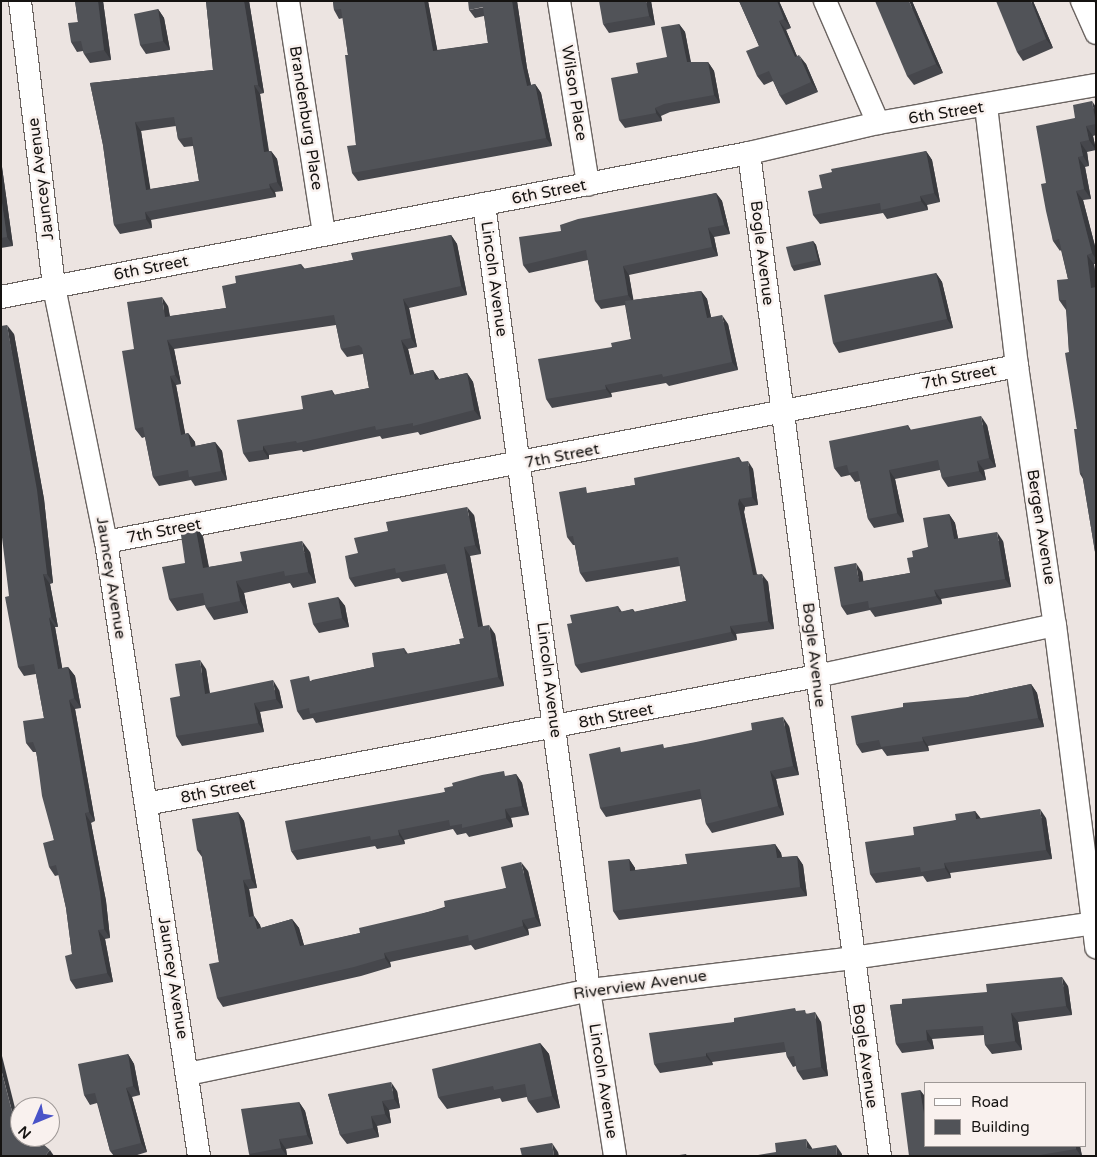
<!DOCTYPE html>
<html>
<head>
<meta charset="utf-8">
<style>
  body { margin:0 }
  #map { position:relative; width:1097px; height:1157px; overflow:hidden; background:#ece4e1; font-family:"Varela Round",sans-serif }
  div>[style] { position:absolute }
  .roads { filter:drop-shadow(1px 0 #6b6461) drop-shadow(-1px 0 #6b6461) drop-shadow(0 1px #6b6461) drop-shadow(0 -1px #6b6461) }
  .minor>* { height:22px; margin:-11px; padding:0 11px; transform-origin:11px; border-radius:11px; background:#fff }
  .wall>* { inset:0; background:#46474c }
  .shaded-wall>* { inset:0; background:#393a3e }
  .building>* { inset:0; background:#515358 }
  span { translate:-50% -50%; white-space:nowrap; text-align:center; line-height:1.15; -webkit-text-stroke:5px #f9f1ee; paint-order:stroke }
  .street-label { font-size:16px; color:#151311 }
  .frame { position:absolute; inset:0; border:2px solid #151311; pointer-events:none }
  .legend { position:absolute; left:924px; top:1082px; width:162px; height:65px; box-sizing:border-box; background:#f9f1ee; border:1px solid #9e9896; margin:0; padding:6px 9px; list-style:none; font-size:15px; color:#151311 }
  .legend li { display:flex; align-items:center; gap:10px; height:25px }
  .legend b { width:25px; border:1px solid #9e9896 }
  .north { position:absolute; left:10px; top:1097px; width:50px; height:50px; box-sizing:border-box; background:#f9f1ee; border:1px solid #9e9896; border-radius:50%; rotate:225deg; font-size:14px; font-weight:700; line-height:20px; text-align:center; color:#151311 }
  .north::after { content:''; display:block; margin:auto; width:18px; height:22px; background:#4953c8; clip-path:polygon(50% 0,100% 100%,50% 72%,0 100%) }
</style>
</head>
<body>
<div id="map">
  <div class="roads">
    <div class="minor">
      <div style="left:20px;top:1px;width:288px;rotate:83.2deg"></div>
      <div style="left:54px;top:287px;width:260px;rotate:78.5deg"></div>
      <div style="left:106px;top:542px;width:621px;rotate:81.39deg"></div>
      <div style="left:288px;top:1px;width:236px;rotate:81.2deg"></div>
      <div style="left:559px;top:1px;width:186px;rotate:81deg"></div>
      <div style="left:825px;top:1px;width:133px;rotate:66.5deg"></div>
      <div style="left:1082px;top:1px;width:35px;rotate:66deg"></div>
      <div style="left:986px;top:106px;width:262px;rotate:83.2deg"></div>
      <div style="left:1017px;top:366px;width:262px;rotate:81.7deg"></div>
      <div style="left:1055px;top:625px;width:325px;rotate:82.7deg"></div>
      <div style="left:749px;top:153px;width:1012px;rotate:82.56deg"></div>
      <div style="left:484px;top:204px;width:793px;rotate:82.39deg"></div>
      <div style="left:589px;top:990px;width:168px;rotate:81.1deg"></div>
      <div style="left:1px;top:297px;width:762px;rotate:-10.9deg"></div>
      <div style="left:749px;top:153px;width:132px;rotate:-13.1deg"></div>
      <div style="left:878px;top:123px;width:221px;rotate:-9.9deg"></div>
      <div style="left:106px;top:542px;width:928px;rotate:-10.93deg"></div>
      <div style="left:146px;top:804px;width:683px;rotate:-10.8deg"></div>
      <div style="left:817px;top:676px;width:243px;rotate:-12.1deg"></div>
      <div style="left:188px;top:1074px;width:410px;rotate:-11.8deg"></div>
      <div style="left:589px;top:990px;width:265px;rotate:-6.9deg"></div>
      <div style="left:852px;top:958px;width:246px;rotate:-8.2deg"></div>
    </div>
  </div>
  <div class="wall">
    <div style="clip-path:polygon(75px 1px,103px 1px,111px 60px,90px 63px,84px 54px,83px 51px,77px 52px,71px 42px,78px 22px)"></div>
    <div style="clip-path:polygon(evenodd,206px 1px,249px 1px,264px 93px,260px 94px,269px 151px,271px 151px,277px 159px,283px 191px,275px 192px,276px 197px,151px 220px,152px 228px,120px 234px,114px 225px,103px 145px,90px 83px,213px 70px,206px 1px,176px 126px,178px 139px,184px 147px,193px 146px,199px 181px,150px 189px,141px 131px,176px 126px)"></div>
    <div style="clip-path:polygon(333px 1px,428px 1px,437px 50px,488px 43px,484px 16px,475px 18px,469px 10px,517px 1px,527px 68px,531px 85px,535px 84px,541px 93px,552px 146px,358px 181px,352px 173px,356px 145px,348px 55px,343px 18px,339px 19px,334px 10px)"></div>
    <div style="clip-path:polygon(651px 1px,655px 25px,609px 33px,603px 24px)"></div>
    <div style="clip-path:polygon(739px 1px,779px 1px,791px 28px,786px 30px,797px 56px,806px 64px,818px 92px,786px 105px,780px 96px,773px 81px,764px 85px,757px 76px,759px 46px)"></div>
    <div style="clip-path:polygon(912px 1px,943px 73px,914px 85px,907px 76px)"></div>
    <div style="clip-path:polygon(1033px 1px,1053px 48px,1023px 61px,1017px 52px)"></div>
    <div style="clip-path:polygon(158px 9px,164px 18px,170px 50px,146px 54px,140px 45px)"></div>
    <div style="clip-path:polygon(679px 24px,685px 32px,691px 62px,708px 62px,714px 71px,720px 103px,670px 112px,661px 116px,662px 121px,625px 128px,619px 120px,667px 57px)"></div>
    <div style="clip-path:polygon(1096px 107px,1096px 135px,1093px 136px,1096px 150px,1087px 152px,1089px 166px,1085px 167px,1091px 199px,1083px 200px,1096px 250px,1096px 264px,1094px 264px,1096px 279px,1096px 558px,1083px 479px,1080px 474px,1077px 429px,1069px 352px,1066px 310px,1059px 300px,1068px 279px,1061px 250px,1060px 251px,1053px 241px,1046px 183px,1075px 118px)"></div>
    <div style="clip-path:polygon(926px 151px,932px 160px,940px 202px,927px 205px,928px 210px,887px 219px,883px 213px,820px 224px,813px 215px,822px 188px)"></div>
    <div style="clip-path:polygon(1px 160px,13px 246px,1px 248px)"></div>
    <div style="clip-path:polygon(716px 193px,722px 201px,730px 234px,714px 237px,718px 256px,629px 275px,633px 300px,701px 291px,707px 299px,711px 317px,728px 324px,738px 370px,669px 386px,666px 383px,611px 393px,612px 397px,552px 408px,546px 399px,612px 347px,631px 339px,625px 305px,601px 309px,595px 301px,588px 260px,529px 273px,523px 265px,561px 231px)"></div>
    <div style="clip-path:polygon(451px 235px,457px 244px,467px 295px,409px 308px,417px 347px,408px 349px,414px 374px,433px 370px,439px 379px,467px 373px,473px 382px,481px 419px,420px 435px,418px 432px,382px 439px,380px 436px,303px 452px,302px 450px,269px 455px,269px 459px,249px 462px,243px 453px,303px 409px,332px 390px,335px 395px,369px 388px,363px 354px,347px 357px,341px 349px,336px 325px,174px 349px,181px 384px,176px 385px,185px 434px,188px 433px,195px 442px,195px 446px,215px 442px,222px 451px,227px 480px,195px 486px,191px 480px,159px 486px,153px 477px,145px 437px,142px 438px,135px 429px,134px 349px,168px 306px,170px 316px,226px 308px,236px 283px,301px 264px,305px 269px,353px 260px)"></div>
    <div style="clip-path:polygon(813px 241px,816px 245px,821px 265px,794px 271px,791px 266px)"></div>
    <div style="clip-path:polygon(936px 273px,942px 282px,953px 328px,839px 353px,833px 343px)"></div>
    <div style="clip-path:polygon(14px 334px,44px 499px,53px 583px,50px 584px,58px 627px,55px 627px,62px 668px,68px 667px,75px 676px,81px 708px,75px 709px,95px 821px,91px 823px,106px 901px,110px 938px,105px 939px,113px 982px,76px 989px,70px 980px,72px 954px,66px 908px,59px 875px,55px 876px,49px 867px,54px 840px,36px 752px,33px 752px,26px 743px,44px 718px,36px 674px,24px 676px,18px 667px)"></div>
    <div style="clip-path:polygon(908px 425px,911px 430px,987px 425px,996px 467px,984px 470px,986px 480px,948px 487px,942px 478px,940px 470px,895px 479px,904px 522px,874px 528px,868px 519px,860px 481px,855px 482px,850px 475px,841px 477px,834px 468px)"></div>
    <div style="clip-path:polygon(739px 457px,742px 462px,753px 469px,758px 505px,745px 507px,744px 512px,757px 574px,768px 582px,774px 629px,736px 634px,737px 640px,581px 673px,575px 665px,572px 623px,618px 606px,622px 612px,633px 609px,635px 612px,686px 601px,680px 566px,586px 582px,580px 573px,575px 545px,573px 545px,567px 537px,590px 493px,635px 485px)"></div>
    <div style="clip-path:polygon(949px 514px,955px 523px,958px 539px,1003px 541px,1011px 587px,941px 599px,942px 604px,875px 617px,870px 610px,847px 615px,841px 606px,862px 572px,863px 581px,910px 573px,913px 557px,928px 547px)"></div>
    <div style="clip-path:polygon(474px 515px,481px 554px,470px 556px,483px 626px,495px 634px,504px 686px,316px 723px,313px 718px,303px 720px,297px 711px,312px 680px,374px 667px,404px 648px,408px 654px,460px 644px,464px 638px,447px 573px,402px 582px,399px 578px,355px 587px,349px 578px,358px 553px)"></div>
    <div style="clip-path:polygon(195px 525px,203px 537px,209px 567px,310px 552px,316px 583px,293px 588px,290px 583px,244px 593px,248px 613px,214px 620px,206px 608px,205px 605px,177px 611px,169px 599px,185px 563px)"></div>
    <div style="clip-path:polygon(338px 597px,345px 606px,349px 627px,319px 633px,313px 624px)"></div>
    <div style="clip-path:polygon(206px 669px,210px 693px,279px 690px,283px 708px,260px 712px,264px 732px,182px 746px,176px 736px,180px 696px)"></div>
    <div style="clip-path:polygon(1031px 684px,1037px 693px,1044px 727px,928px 746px,929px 751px,887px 756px,882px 749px,862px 753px,856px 744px,968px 697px)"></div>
    <div style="clip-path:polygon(789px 726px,799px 775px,776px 779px,784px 815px,712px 833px,706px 824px,701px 799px,606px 817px,600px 808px,623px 752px,666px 748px)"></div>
    <div style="clip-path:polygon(516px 774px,522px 783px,529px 815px,511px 818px,513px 827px,469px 837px,466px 833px,457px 835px,453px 829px,404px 840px,405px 844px,377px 849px,375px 846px,297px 860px,291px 851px,445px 792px)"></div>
    <div style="clip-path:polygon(975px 811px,980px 819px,1046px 818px,1052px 859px,950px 873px,951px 878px,927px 882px,923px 876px,876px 883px,870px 874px,914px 835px,956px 820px)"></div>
    <div style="clip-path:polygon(238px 812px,244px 821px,257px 888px,249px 889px,254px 916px,260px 925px,261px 928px,292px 919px,299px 928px,304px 946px,360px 933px,506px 888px,528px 871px,541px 926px,528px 929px,529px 935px,475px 950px,471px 945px,390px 962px,391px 967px,361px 976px,223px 1007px,217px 998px,219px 962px,202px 857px,197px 850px)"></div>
    <div style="clip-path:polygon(775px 844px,781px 853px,782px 857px,797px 856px,803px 865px,807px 896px,619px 920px,613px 911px,629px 859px,635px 868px,635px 870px,687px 864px)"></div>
    <div style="clip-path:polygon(1068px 986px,1072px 1015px,1018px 1022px,1022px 1050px,992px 1054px,985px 1045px,984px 1035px,932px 1039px,934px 1049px,902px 1053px,896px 1044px,890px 1005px)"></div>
    <div style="clip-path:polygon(798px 1011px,808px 1014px,821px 1022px,828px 1076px,803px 1080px,797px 1071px,796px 1066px,793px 1067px,787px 1057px,786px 1052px,712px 1062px,713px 1065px,660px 1073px,654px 1064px,734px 1022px)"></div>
    <div style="clip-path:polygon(540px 1043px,549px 1054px,560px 1108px,537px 1113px,528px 1101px,527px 1097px,502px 1102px,500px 1098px,447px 1109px,438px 1097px)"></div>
    <div style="clip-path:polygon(128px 1054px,134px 1064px,140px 1095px,132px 1097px,147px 1152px,134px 1156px,114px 1156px,110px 1151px,97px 1103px,90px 1105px,84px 1095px)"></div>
    <div style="clip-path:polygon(920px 1090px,926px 1098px,926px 1146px,1080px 1146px,1082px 1156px,909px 1156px)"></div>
    <div style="clip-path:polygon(397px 1091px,400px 1108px,389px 1110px,391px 1123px,377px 1126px,379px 1137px,347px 1144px,340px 1135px,328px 1094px)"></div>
    <div style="clip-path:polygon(299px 1102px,305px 1111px,313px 1144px,286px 1149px,287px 1156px,250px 1156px,249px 1154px)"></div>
  </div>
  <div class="shaded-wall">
    <div style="clip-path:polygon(98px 1px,103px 1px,111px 60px,104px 50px)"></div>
    <div style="clip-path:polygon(244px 1px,249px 1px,264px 93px,258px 85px)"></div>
    <div style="clip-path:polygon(424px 1px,428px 1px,439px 59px,433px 51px)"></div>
    <div style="clip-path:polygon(512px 1px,517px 1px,527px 68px,533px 94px,527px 86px,521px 59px)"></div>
    <div style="clip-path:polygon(646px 1px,651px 1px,655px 25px,649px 16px)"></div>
    <div style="clip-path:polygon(777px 1px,779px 1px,791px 28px,784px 19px)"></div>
    <div style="clip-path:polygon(909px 1px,912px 1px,943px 73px,936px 64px)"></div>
    <div style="clip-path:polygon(1031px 1px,1033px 1px,1053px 48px,1046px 39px)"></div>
    <div style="clip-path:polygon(158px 9px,164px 18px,170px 50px,163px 41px)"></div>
    <div style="clip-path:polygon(779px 21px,786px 30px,801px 66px,795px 57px)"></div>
    <div style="clip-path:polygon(679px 24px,685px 32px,692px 70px,687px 62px)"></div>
    <div style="clip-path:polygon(799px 55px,806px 64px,818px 92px,811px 82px)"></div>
    <div style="clip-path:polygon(708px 62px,714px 71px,720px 103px,714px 95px)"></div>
    <div style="clip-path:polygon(535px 84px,541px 93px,552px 146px,546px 138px)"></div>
    <div style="clip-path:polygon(254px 85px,260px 94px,270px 161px,264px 152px)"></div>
    <div style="clip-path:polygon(1092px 101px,1096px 107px,1096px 122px)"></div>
    <div style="clip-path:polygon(655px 108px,661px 116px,662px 121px,656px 113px)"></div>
    <div style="clip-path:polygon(135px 122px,141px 131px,152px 199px,146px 190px)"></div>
    <div style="clip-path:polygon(1086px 126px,1093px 136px,1096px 150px,1089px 140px)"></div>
    <div style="clip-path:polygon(1080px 142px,1087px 152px,1089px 166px,1083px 156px)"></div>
    <div style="clip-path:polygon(271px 151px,277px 159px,283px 191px,277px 182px)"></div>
    <div style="clip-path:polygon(926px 151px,932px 160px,940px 202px,934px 193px)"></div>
    <div style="clip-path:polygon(1078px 157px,1085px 167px,1091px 199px,1084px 189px)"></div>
    <div style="clip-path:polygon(1px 160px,13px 246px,7px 237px,1px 196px)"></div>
    <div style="clip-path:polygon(269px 184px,275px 192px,276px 197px,270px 188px)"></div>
    <div style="clip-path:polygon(1076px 191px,1083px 200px,1096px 250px,1096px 259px,1092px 253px)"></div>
    <div style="clip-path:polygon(716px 193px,722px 201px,730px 234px,724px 225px)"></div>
    <div style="clip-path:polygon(920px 196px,927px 205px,928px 210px,921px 201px)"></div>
    <div style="clip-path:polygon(145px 212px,151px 220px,152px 228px,146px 219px)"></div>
    <div style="clip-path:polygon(708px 228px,714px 237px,718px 256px,712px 247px)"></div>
    <div style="clip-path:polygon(451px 235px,457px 244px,467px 295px,461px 286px)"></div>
    <div style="clip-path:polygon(813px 241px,816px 245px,821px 265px,818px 260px)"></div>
    <div style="clip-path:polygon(1087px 255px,1094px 264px,1096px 279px,1096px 295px,1091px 288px)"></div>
    <div style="clip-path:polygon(623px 266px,629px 275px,634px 303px,628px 295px)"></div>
    <div style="clip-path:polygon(936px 273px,942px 282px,953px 328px,947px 319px)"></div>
    <div style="clip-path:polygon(701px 291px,707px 299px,713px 326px,707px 318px)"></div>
    <div style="clip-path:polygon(162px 297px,168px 306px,171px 326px,165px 317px)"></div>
    <div style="clip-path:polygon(403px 299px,409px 308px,417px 347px,411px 338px)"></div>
    <div style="clip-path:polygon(722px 315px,728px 324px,738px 370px,732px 362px)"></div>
    <div style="clip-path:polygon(7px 325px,14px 334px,44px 499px,53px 583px,47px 574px)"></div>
    <div style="clip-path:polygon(167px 340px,174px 349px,181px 384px,175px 375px)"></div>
    <div style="clip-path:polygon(401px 340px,408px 349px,416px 384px,410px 375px)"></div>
    <div style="clip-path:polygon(433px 370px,439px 379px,435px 380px)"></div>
    <div style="clip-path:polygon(467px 373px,473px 382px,481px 419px,474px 410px)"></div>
    <div style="clip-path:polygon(170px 376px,176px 385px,187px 443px,181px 435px)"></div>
    <div style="clip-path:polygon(605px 385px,611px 393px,612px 397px,606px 389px)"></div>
    <div style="clip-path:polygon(981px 416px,987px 425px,996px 467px,989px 458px)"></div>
    <div style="clip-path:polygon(188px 433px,195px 442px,197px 456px,191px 447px)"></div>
    <div style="clip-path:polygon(215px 442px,222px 451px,227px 480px,221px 471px)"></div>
    <div style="clip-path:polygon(263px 446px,269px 455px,269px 459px,263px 450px)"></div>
    <div style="clip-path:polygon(748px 461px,753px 469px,758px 505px,752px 497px)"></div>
    <div style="clip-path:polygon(977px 461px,984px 470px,986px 480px,979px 471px)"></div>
    <div style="clip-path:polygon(889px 470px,895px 479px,904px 522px,897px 513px)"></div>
    <div style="clip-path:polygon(739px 499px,745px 507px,744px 512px,758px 583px,753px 575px,738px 504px)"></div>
    <div style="clip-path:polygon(467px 507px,474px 515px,481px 554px,475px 545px)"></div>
    <div style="clip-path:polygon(949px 514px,955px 523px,960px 548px,954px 539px)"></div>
    <div style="clip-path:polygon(195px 525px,203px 537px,211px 580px,203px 568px)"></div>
    <div style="clip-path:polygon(997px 532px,1003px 541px,1011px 587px,1005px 579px)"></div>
    <div style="clip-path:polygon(302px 541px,310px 552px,316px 583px,308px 572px)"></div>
    <div style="clip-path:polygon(464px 547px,470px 556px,484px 635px,478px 627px)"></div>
    <div style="clip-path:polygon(856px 563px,862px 572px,865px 591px,859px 582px)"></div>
    <div style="clip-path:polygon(43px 574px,50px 584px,58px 627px,51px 617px)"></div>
    <div style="clip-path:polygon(762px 574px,768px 582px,774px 629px,768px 621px)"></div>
    <div style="clip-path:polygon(236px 581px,244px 593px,248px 613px,240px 601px)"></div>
    <div style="clip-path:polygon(934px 590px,941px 599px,942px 604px,936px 596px)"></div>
    <div style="clip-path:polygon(338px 597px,345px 606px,349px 627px,342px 618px)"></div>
    <div style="clip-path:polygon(49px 618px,55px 627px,64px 678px,58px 669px)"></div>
    <div style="clip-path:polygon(489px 625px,495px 634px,504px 686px,498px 677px)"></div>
    <div style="clip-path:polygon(730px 626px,736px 634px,737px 640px,731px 632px)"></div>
    <div style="clip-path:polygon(200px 660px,206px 669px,211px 703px,205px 694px)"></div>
    <div style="clip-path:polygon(68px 667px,75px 676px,81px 708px,74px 698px)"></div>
    <div style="clip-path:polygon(273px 680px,279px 690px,283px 708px,276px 699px)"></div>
    <div style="clip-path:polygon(1031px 684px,1037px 693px,1044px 727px,1038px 718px)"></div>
    <div style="clip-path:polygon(69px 700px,75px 709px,95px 821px,89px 812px)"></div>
    <div style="clip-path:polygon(254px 703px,260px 712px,264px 732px,258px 723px)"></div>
    <div style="clip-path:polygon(783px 717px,789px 726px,799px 775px,793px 766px)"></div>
    <div style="clip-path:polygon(922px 737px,928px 746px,929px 751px,923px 741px)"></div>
    <div style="clip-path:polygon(770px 771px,776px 779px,784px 815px,778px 806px)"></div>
    <div style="clip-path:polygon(516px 774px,522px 783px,529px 815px,522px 806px)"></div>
    <div style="clip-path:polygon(505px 809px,511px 818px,513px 827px,506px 818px)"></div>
    <div style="clip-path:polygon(1040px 809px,1046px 818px,1052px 859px,1046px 850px)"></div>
    <div style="clip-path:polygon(975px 811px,982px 820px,976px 819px)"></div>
    <div style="clip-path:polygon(238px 812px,244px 821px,257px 888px,251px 879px)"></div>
    <div style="clip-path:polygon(85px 813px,91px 823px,106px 901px,110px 938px,104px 929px)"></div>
    <div style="clip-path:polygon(398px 830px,404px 840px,405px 844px,399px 835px)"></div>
    <div style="clip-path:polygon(775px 844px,781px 853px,783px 867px,777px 858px)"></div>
    <div style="clip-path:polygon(797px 856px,803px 865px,807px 896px,800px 887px)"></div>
    <div style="clip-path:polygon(629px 859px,635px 868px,636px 880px,630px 871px)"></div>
    <div style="clip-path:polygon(521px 862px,528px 871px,541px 926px,535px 917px)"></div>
    <div style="clip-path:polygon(944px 863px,950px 873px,951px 878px,945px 868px)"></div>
    <div style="clip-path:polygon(243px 880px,249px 889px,255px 926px,249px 917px)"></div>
    <div style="clip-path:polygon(254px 916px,260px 925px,263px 938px,257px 929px)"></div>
    <div style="clip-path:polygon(292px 919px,299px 928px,307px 955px,300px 946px)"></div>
    <div style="clip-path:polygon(522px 920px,528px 929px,529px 935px,523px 926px)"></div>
    <div style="clip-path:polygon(98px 930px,105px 939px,113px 982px,107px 973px)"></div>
    <div style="clip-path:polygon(384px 953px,390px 962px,391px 967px,385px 958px)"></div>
    <div style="clip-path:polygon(1062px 977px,1068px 986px,1072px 1015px,1066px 1006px)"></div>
    <div style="clip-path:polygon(815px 1012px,821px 1022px,828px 1076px,821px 1067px)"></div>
    <div style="clip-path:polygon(1011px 1013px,1018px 1022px,1022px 1050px,1015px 1041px)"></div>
    <div style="clip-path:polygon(926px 1030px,932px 1039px,934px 1049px,927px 1040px)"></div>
    <div style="clip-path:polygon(540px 1043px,549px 1054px,560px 1108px,552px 1096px)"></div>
    <div style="clip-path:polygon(1px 1052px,20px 1128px,14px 1119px,1px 1069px)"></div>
    <div style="clip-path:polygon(706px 1053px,712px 1062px,713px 1065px,706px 1056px)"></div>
    <div style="clip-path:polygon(128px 1054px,134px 1064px,140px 1095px,133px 1086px)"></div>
    <div style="clip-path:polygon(391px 1082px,397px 1091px,400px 1108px,394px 1099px)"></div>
    <div style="clip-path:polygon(126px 1088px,132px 1097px,147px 1152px,141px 1143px)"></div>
    <div style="clip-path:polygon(920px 1090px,926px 1098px,926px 1126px)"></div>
    <div style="clip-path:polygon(382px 1101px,389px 1110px,391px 1123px,385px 1114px)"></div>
    <div style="clip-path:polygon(299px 1102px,305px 1111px,313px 1144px,307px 1135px)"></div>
    <div style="clip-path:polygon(371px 1116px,377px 1126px,379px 1137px,373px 1128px)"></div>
    <div style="clip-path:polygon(279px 1139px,286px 1149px,287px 1156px,281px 1148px)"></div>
    <div style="clip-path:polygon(806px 1139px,812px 1148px,813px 1156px,807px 1148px)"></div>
    <div style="clip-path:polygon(552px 1143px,558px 1152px,559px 1156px,554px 1156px)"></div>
    <div style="clip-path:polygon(836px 1145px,842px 1154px,842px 1156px,837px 1156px)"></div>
    <div style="clip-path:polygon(1076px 1146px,1080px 1146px,1082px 1156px,1081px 1156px,1076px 1149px)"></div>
    <div style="clip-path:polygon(50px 1150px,54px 1156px,45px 1156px)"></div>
  </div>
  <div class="building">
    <div style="clip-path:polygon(75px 1px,98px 1px,104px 50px,84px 54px,81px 41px,71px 42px,68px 23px,78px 22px)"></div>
    <div style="clip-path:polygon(evenodd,206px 1px,244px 1px,258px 85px,254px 85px,264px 152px,271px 151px,277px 182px,269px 184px,270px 188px,145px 212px,146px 219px,114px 225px,103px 145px,90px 83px,213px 70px,206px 1px,174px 117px,178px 139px,192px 137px,199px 181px,146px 190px,135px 122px,174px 117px)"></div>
    <div style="clip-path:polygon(333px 1px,424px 1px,433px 51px,488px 43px,483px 7px,469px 10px,468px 1px,512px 1px,521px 59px,527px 86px,535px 84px,546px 138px,352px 173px,347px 146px,356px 145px,345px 55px,348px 55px,341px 9px,334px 10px)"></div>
    <div style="clip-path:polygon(599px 1px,646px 1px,649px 16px,603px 24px)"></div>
    <div style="clip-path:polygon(739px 1px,777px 1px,784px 19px,779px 21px,795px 57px,799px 55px,811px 82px,780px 96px,769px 71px,757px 76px,746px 51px,759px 46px)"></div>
    <div style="clip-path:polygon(875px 1px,909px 1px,936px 64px,907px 76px)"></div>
    <div style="clip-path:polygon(996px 1px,1031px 1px,1046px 39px,1017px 52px)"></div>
    <div style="clip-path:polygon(158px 9px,163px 41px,140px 45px,134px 14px)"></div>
    <div style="clip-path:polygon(679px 24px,687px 62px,708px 62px,714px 95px,664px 104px,655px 108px,656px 113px,619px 120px,611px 78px,638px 73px,636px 63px,667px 57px,661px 27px)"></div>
    <div style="clip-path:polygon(1092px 101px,1096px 124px,1086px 126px,1089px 140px,1080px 142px,1083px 156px,1078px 157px,1084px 189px,1076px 191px,1092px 253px,1087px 255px,1091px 288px,1096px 287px,1096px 558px,1082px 473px,1080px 474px,1074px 429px,1077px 429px,1065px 353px,1069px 352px,1066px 300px,1059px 300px,1057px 280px,1068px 279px,1059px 239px,1053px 241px,1046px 211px,1041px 184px,1046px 183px,1036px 126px,1075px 118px,1073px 105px)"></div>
    <div style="clip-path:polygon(926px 151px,934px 193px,920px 196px,921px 201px,881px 210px,880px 203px,813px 215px,808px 191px,822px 188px,819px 175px,832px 172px,831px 169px)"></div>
    <div style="clip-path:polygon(716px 193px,724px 225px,708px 228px,712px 247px,623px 266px,628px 295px,595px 301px,586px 250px,523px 265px,519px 237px,561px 231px,560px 225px,578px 219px)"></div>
    <div style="clip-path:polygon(1px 196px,7px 237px,1px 238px)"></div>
    <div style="clip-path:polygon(451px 235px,461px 286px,403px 299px,411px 338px,401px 340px,410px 375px,433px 370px,435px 380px,467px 373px,474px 410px,413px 426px,413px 423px,376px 430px,375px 426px,297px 443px,296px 441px,263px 446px,263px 450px,243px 453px,237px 420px,303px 409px,301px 396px,332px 390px,333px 395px,369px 388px,362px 348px,359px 345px,341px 349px,334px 315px,167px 340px,175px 375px,170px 376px,181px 435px,188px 433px,191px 447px,215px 442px,221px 471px,189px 477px,188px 470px,153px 477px,143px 427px,135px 429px,122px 351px,134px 349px,127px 302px,162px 297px,165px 317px,226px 308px,222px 286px,236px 283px,235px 276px,301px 264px,302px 269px,353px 260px,351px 253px)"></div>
    <div style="clip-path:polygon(813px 241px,818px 260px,791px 266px,786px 247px)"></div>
    <div style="clip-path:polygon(936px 273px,947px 319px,833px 343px,824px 295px)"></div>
    <div style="clip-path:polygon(701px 291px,707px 318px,722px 315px,732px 362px,663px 377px,662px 374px,605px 385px,606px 389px,546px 399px,538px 359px,612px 347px,611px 343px,631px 339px,625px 301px)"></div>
    <div style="clip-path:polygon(7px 325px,37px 490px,47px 574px,43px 574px,51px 617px,49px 618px,58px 669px,68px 667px,74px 698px,69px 700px,89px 812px,85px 813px,100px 892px,104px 929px,98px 930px,107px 973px,70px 980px,65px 956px,72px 954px,66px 908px,56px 865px,49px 867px,43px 843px,54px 840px,42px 796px,36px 750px,33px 742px,26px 743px,23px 721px,44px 718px,34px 664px,18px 667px,5px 597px,9px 596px,1px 529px,1px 326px)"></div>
    <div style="clip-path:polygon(981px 416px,989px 458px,977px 461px,979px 471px,942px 478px,938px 460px,889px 470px,897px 513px,868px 519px,858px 471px,849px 473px,847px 465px,834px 468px,829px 441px,908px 425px,909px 430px)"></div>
    <div style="clip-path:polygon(739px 457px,740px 462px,748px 461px,752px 497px,739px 499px,738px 504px,753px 575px,762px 574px,768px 621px,730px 626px,731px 632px,575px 665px,567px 624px,572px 623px,570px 615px,618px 606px,619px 612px,633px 609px,633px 612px,686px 601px,678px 557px,580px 573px,573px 536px,567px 537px,559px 492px,586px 487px,587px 493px,635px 485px,634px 478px)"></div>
    <div style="clip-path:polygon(467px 507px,475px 545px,464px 547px,478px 627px,489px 625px,498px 677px,310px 714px,309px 708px,297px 711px,290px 680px,309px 676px,310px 681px,374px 667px,372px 653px,404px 648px,405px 654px,460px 644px,459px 639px,464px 638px,445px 564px,396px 573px,395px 568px,349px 578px,345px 556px,358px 553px,354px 538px,388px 531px,386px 522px)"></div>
    <div style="clip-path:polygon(949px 514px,954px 539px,997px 532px,1005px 579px,934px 590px,936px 596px,869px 608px,868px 601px,841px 606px,834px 567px,856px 563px,859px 582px,910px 573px,907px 558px,913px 557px,912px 551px,928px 547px,923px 518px)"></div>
    <div style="clip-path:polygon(195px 525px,203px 568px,242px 561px,240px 552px,302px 541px,308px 572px,285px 576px,284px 571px,236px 581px,240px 601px,206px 608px,203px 593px,169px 599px,162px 567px,185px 563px,180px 528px)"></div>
    <div style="clip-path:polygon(338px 597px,342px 618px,313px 624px,308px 603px)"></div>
    <div style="clip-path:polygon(200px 660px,205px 694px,273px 680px,276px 699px,254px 703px,258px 723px,176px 736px,170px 698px,180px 696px,175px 664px)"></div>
    <div style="clip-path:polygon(1031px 684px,1038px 718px,922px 737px,923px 741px,881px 747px,879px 740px,856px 744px,851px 716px,903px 707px,903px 703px,968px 697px)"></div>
    <div style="clip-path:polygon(783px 717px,793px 766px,770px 771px,778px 806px,706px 824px,700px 789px,600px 808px,589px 754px,620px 747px,621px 752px,663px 744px,664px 748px,696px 742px,752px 730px,751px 723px)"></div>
    <div style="clip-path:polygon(504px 771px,505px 776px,516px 774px,522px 806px,505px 809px,506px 818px,462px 828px,462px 824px,450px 826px,449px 820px,398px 830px,399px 835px,371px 840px,370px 836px,291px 851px,285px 821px,445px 792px,444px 788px,453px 786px,452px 783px,482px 775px)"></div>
    <div style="clip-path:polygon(1040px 809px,1046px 850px,944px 863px,945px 868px,921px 872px,920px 867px,870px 874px,865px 842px,914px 835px,913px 827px,956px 820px,955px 814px,975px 811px,976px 819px)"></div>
    <div style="clip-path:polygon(238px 812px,251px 879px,243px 880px,249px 917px,254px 916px,257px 929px,292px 919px,300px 946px,360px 933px,359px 928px,445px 908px,444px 901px,506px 888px,501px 867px,521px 862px,535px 917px,522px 920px,523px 926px,469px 941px,468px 935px,384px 953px,385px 958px,354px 967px,217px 998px,209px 964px,219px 962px,201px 850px,197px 850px,192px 819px)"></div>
    <div style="clip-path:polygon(775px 844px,777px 858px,797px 856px,800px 887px,613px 911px,608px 861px,629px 859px,630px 871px,687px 864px,685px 854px)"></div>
    <div style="clip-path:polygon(1062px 977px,1066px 1006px,1011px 1013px,1015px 1041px,985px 1045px,983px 1026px,926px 1030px,927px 1040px,896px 1044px,890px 1005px,902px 1004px,902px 999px,987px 992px,986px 984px)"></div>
    <div style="clip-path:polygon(795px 1008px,796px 1011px,805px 1010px,806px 1014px,815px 1012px,821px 1067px,797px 1071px,794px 1056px,787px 1057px,784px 1042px,706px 1053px,706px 1056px,654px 1064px,649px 1033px,734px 1022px,734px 1018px)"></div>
    <div style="clip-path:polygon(540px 1043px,552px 1096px,528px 1101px,525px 1084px,494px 1090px,493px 1086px,438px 1097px,432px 1069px)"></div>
    <div style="clip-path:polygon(128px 1054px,133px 1086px,126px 1088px,141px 1143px,110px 1151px,95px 1093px,84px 1095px,78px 1064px)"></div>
    <div style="clip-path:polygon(1px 1069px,14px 1119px,20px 1124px,20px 1137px,35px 1137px,50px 1150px,45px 1156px,1px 1156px)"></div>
    <div style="clip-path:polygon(391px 1082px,394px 1099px,382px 1101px,385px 1114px,371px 1116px,373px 1128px,340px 1135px,328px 1094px)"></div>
    <div style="clip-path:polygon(920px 1090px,926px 1126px,926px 1146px,1076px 1146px,1076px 1149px,1034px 1156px,909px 1156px,901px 1093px)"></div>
    <div style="clip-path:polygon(299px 1102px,307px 1135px,279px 1139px,281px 1148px,249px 1154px,241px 1109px)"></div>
    <div style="clip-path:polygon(806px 1139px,807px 1148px,810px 1149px,836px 1145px,837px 1156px,752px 1156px,776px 1152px,775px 1143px)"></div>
    <div style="clip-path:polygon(552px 1143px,554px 1156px,522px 1156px,520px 1148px)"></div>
    <div style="clip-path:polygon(686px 1154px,687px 1156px,673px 1156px)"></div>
  </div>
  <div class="street-label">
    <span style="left:574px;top:93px;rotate:81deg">Wilson Place</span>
    <span style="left:946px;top:113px;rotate:-9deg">6th Street</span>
    <span style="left:306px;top:118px;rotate:81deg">Brandenburg Place</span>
    <span style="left:41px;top:179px;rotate:-97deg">Jauncey Avenue</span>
    <span style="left:549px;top:192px;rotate:-11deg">6th Street</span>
    <span style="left:762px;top:253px;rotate:83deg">Bogle Avenue</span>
    <span style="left:151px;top:268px;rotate:-11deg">6th Street</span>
    <span style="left:494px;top:279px;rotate:82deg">Lincoln Avenue</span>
    <span style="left:959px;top:377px;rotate:-11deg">7th Street</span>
    <span style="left:562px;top:456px;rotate:-11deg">7th Street</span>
    <span style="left:1041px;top:527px;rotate:81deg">Bergen Avenue</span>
    <span style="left:164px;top:531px;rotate:-11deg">7th Street</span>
    <span style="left:111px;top:578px;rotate:81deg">Jauncey Avenue</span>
    <span style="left:814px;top:655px;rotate:83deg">Bogle Avenue</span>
    <span style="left:549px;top:680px;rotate:83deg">Lincoln Avenue</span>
    <span style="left:616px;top:716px;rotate:-11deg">8th Street</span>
    <span style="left:218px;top:791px;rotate:-11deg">8th Street</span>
    <span style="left:173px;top:978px;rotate:81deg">Jauncey Avenue</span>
    <span style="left:640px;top:985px;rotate:-8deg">Riverview Avenue</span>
    <span style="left:865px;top:1056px;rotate:82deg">Bogle Avenue</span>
    <span style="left:603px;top:1081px;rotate:81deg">Lincoln Avenue</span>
  </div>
  <div class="frame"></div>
  <ul class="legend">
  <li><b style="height:6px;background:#fff"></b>Road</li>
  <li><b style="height:14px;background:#515358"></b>Building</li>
  </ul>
  <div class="north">N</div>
</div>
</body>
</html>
